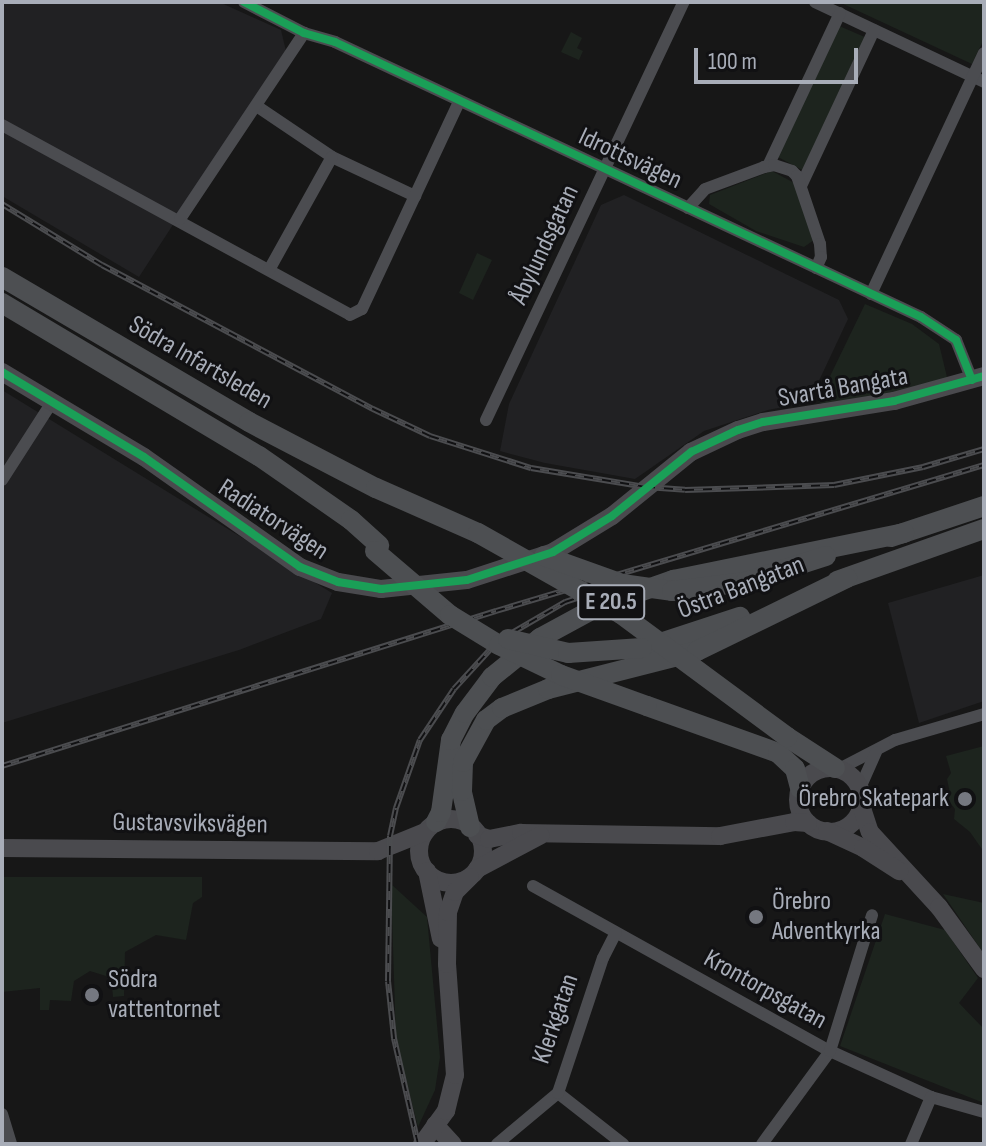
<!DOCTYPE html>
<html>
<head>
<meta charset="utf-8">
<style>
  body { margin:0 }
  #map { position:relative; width:986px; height:1146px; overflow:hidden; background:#171717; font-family:"Sofia Sans Condensed",sans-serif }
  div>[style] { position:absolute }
  .built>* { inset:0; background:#212123 }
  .green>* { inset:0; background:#1d241e }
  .street>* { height:12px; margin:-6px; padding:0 6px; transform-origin:6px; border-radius:6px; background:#4b4c50 }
  .secondary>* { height:18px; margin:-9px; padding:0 9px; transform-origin:9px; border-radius:9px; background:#4a4a4e }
  .secondary>.ring { margin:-9px; padding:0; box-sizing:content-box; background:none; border:18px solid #4a4a4e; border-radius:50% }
  .primary>* { height:20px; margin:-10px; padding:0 10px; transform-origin:10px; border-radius:10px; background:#4d4f52 }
  .rail>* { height:6px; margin-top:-3px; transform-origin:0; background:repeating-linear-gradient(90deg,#111113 0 9px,#4b4c4f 0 18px); box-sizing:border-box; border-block:2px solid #4b4c4f }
  .primary-bridge>* { height:20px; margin:-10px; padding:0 10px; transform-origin:10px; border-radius:10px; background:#4d4f52 }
  .cycleway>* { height:8px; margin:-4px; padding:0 4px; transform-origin:4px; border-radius:4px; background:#1a9f57 }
  .dots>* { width:22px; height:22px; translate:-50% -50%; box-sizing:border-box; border:4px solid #111113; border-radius:50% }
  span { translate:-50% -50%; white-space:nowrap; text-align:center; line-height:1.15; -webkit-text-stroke:6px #111113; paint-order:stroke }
  .shield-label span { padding:2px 6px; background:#111113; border:2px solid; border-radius:6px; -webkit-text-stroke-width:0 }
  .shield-label { font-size:24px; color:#a8adb8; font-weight:700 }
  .street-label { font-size:26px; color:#a8adb8 }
  .poi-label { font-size:26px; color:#a8adb8 }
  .right { translate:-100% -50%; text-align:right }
  .left { translate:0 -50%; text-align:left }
  .frame { position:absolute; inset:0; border:4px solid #a8adb8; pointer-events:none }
  .scale { position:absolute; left:694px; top:48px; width:164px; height:36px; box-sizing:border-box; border:4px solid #a8adb8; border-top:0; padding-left:10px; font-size:24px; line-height:28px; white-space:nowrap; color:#a8adb8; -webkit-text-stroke:6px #111113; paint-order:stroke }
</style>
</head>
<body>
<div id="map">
  <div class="built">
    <div style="clip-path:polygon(2px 2px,219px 2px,281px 30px,286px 51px,139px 277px,2px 196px)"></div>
    <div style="clip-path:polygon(624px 195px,839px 300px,848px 319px,809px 402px,768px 410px,704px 431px,635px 479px,545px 463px,500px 451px,509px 404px,601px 205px)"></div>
    <div style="clip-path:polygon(2px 390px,332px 593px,321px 619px,239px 650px,2px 723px)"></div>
    <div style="clip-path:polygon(984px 575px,984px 701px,919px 723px,888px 603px)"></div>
  </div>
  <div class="green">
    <div style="clip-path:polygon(839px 2px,984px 2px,984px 39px,972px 64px)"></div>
    <div style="clip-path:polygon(837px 25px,867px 38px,804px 171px,778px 157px)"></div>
    <div style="clip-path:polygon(571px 32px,582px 38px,577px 48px,583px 51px,579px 60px,561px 52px)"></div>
    <div style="clip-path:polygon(772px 171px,798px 185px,814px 240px,804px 247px,756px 231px,709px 204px,710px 195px)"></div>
    <div style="clip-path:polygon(477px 253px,492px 260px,473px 300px,459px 293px)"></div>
    <div style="clip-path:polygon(865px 304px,912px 324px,939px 344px,947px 377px,943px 385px,825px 406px,818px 401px)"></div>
    <div style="clip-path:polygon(984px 746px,984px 852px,970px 832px,954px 819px,955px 809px,945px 796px,950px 793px,947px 779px,951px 773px,946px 756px)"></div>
    <div style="clip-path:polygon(2px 877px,202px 877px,202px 897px,193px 903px,186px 940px,156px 935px,125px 952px,124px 996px,113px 997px,112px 986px,106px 976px,90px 971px,74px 981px,71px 1001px,50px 1000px,49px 1010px,40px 1010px,40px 988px,2px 992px)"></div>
    <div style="clip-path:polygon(391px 884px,427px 917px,440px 1057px,435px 1090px,418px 1127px,396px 1040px)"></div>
    <div style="clip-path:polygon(943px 894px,984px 903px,984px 954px)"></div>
    <div style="clip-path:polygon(885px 914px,945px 930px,978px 978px,959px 1003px,984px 1029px,984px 1103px,840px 1046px)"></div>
  </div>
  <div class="street">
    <div style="left:244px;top:2px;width:68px;rotate:27.3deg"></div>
    <div style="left:304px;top:33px;width:32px;rotate:16deg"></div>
    <div style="left:335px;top:42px;width:647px;rotate:25.14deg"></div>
    <div style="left:921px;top:317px;width:42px;rotate:33.3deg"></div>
    <div style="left:956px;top:340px;width:43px;rotate:68.2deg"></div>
    <div style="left:815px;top:2px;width:187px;rotate:25.3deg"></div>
    <div style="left:258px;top:107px;width:89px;rotate:34deg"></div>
    <div style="left:332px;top:157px;width:92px;rotate:25.2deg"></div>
    <div style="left:2px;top:125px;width:396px;rotate:28.6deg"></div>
    <div style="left:350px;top:315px;width:13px;rotate:-27deg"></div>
    <div style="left:362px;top:309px;width:229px;rotate:-64.9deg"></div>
    <div style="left:768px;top:166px;width:169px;rotate:-64.8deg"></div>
    <div style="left:801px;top:186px;width:172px;rotate:-64.9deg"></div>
    <div style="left:688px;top:208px;width:25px;rotate:-48deg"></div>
    <div style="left:705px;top:189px;width:63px;rotate:-20.4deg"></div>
    <div style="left:764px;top:167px;width:10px;rotate:-11deg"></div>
    <div style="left:774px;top:165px;width:19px;rotate:18deg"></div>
    <div style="left:792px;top:171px;width:7px;rotate:45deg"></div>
    <div style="left:797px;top:176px;width:72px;rotate:71.3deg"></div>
    <div style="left:820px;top:244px;width:13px;rotate:86deg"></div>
    <div style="left:821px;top:257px;width:12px;rotate:114deg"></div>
    <div style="left:180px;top:219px;width:224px;rotate:-56.3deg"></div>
    <div style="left:269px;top:270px;width:129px;rotate:-60.9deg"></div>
    <div style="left:871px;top:294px;width:266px;rotate:-64.9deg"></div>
    <div style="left:486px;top:420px;width:463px;rotate:-64.7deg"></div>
    <div style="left:2px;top:480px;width:93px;rotate:-57.3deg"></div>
    <div style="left:839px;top:769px;width:63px;rotate:-27.4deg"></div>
    <div style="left:895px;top:740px;width:93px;rotate:-16.3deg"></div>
    <div style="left:860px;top:788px;width:39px;rotate:-66deg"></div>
    <div style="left:533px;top:886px;width:340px;rotate:29.1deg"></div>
    <div style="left:830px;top:1051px;width:111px;rotate:24.5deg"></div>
    <div style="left:931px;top:1097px;width:55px;rotate:15.8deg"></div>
    <div style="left:558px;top:1093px;width:83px;rotate:38.1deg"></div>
    <div style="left:2px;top:1114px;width:31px;rotate:73deg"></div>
    <div style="left:497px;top:1144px;width:80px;rotate:-39.9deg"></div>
    <div style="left:558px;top:1093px;width:142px;rotate:-71.6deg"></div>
    <div style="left:603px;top:958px;width:28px;rotate:-63deg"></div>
    <div style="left:762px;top:1144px;width:115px;rotate:-53.8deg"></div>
    <div style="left:830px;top:1051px;width:142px;rotate:-72.8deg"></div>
    <div style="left:911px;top:1144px;width:51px;rotate:-66.9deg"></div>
  </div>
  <div class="secondary">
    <div style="left:2px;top:372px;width:165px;rotate:30.9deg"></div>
    <div style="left:144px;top:457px;width:191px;rotate:35.2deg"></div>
    <div style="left:300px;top:567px;width:41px;rotate:21.5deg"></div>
    <div style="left:338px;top:582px;width:44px;rotate:9.2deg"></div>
    <div style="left:381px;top:589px;width:86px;rotate:-6deg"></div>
    <div style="left:467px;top:580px;width:90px;rotate:-18deg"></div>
    <div style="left:553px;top:552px;width:69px;rotate:-31.4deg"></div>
    <div style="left:612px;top:516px;width:102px;rotate:-39deg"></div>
    <div style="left:691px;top:452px;width:52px;rotate:-25.1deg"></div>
    <div style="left:738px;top:430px;width:26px;rotate:-18deg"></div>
    <div style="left:763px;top:422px;width:133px;rotate:-9.1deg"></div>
    <div style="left:894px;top:401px;width:93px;rotate:-15.5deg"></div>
    <div class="ring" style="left:798px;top:768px;width:46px;height:46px"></div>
    <div style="left:861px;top:805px;width:28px;rotate:72deg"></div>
    <div style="left:870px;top:832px;width:102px;rotate:47.4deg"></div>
    <div style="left:939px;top:907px;width:77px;rotate:54deg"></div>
    <div class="ring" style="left:419px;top:819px;width:46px;height:46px"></div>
    <div style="left:827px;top:831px;width:40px;rotate:25deg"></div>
    <div style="left:863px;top:848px;width:43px;rotate:32.6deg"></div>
    <div style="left:477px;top:835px;width:13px;rotate:18deg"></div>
    <div style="left:489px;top:839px;width:33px;rotate:-11deg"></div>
    <div style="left:521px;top:833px;width:199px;rotate:0.9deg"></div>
    <div style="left:720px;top:836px;width:75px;rotate:-10.7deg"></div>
    <div style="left:794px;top:822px;width:14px;rotate:4deg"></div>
    <div style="left:2px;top:848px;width:376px;rotate:0.5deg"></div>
    <div style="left:378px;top:851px;width:51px;rotate:-22deg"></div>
    <div style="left:477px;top:869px;width:72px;rotate:-28deg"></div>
    <div style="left:427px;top:871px;width:69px;rotate:78.4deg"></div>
    <div style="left:435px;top:1125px;width:26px;rotate:47deg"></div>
    <div style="left:422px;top:1144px;width:41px;rotate:-54deg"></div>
    <div style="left:446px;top:1111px;width:37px;rotate:-76deg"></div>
    <div style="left:455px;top:1075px;width:111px;rotate:-94.1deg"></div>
    <div style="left:447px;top:964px;width:52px;rotate:-88.9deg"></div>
    <div style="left:448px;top:912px;width:21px;rotate:-71deg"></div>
    <div style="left:455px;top:892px;width:21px;rotate:-45deg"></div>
  </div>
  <div class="primary">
    <div style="left:2px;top:277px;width:286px;rotate:30.4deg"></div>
    <div style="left:249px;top:422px;width:143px;rotate:27.5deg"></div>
    <div style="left:376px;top:488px;width:111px;rotate:23.8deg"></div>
    <div style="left:2px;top:303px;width:299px;rotate:30.8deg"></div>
    <div style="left:259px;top:456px;width:112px;rotate:34.8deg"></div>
    <div style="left:351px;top:520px;width:38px;rotate:42deg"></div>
    <div style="left:891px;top:537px;width:98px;rotate:-18.4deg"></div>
    <div style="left:837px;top:581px;width:156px;rotate:-19.5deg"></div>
    <div style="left:648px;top:647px;width:97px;rotate:-18.1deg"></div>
    <div style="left:647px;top:706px;width:139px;rotate:19.7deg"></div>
    <div style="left:778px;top:753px;width:23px;rotate:43deg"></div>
    <div style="left:795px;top:769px;width:20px;rotate:75deg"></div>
    <div style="left:787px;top:737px;width:57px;rotate:32.9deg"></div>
    <div style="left:436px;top:822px;width:11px;rotate:-63deg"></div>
    <div style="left:441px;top:812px;width:73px;rotate:-82.1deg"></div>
    <div style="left:451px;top:740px;width:30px;rotate:-63deg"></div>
    <div style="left:465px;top:713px;width:45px;rotate:-53.1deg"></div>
    <div style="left:492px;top:677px;width:62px;rotate:-39.1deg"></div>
    <div style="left:540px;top:638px;width:65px;rotate:-28.5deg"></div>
    <div style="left:597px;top:607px;width:81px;rotate:-19.6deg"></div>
    <div style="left:673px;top:580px;width:236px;rotate:-11.5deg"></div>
    <div style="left:470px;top:827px;width:37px;rotate:-103deg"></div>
    <div style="left:462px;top:791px;width:29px;rotate:-88deg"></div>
    <div style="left:463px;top:762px;width:48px;rotate:-61.3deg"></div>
    <div style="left:486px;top:720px;width:20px;rotate:-37deg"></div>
    <div style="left:502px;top:708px;width:50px;rotate:-22.4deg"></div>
    <div style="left:548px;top:689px;width:154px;rotate:-14.3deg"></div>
    <div style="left:697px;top:651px;width:167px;rotate:-26deg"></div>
  </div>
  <div class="rail">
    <div style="left:2px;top:204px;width:117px;rotate:31.4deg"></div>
    <div style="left:102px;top:265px;width:307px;rotate:28deg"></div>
    <div style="left:373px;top:409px;width:63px;rotate:25.3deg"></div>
    <div style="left:430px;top:436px;width:106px;rotate:17.6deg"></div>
    <div style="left:531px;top:468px;width:117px;rotate:9.4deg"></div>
    <div style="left:646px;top:487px;width:39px;rotate:4deg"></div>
    <div style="left:685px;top:490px;width:149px;rotate:-1.9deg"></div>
    <div style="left:834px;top:485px;width:91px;rotate:-11.4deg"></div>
    <div style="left:923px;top:467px;width:64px;rotate:-16.4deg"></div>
    <div style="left:2px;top:766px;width:518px;rotate:-17.42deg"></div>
    <div style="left:496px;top:611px;width:509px;rotate:-16.66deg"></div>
    <div style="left:418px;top:1144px;width:109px;rotate:-102.8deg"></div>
    <div style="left:394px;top:1038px;width:57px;rotate:-96deg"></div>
    <div style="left:388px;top:981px;width:145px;rotate:-89.2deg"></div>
    <div style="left:390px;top:836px;width:29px;rotate:-78deg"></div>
    <div style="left:396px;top:808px;width:72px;rotate:-70.6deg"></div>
    <div style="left:420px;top:740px;width:61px;rotate:-56.3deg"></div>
    <div style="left:454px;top:689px;width:65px;rotate:-47.5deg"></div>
    <div style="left:498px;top:641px;width:78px;rotate:-30.2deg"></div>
    <div style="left:565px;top:602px;width:19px;rotate:-18deg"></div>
  </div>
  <div class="primary-bridge">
    <div style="left:478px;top:533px;width:164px;rotate:29.5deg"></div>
    <div style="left:621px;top:614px;width:207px;rotate:36.5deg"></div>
    <div style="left:375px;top:551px;width:99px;rotate:40.5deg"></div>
    <div style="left:450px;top:615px;width:57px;rotate:31.5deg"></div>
    <div style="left:499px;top:645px;width:69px;rotate:25.8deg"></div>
    <div style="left:561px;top:675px;width:91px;rotate:19.8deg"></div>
    <div style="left:544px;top:556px;width:83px;rotate:19.7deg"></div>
    <div style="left:622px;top:584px;width:50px;rotate:8deg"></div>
    <div style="left:672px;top:591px;width:74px;rotate:-7deg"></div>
    <div style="left:745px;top:582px;width:85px;rotate:-17.8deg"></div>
    <div style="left:508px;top:639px;width:62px;rotate:13.1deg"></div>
    <div style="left:568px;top:653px;width:74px;rotate:-3.9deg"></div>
  </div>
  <div class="cycleway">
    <div style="left:244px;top:2px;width:68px;rotate:27.3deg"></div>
    <div style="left:304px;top:33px;width:32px;rotate:16deg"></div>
    <div style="left:335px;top:42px;width:647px;rotate:25.14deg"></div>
    <div style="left:921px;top:317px;width:42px;rotate:33.3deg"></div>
    <div style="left:956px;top:340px;width:43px;rotate:68.2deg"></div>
    <div style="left:2px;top:372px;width:165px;rotate:30.9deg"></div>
    <div style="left:144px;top:457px;width:191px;rotate:35.2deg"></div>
    <div style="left:300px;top:567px;width:41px;rotate:21.5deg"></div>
    <div style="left:338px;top:582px;width:44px;rotate:9.2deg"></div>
    <div style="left:381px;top:589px;width:86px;rotate:-6deg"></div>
    <div style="left:467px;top:580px;width:90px;rotate:-18deg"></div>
    <div style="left:553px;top:552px;width:69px;rotate:-31.4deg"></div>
    <div style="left:612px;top:516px;width:102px;rotate:-39deg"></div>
    <div style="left:691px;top:452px;width:52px;rotate:-25.1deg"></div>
    <div style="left:738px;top:430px;width:26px;rotate:-18deg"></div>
    <div style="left:763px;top:422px;width:133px;rotate:-9.1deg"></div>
    <div style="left:894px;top:401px;width:93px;rotate:-15.5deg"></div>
  </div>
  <div class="dots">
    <div style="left:965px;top:799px;background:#757880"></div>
    <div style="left:756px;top:917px;background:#757880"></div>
    <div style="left:92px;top:995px;background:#757880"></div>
  </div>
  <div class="shield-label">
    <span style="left:611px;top:602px">E 20.5</span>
  </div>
  <div class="street-label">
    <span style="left:630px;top:159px;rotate:25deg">Idrottsvägen</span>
    <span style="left:545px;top:245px;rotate:-65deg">Åbylundsgatan</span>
    <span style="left:200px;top:363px;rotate:30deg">Södra Infartsleden</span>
    <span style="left:843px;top:388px;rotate:-10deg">Svartå Bangata</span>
    <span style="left:273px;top:520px;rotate:33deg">Radiatorvägen</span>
    <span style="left:741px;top:588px;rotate:-21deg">Östra Bangatan</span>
    <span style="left:190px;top:824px;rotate:1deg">Gustavsviksvägen</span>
    <span style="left:765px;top:990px;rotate:29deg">Krontorpsgatan</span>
    <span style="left:556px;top:1019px;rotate:-71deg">Klerkgatan</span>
  </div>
  <div class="poi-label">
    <span class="right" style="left:949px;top:799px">Örebro Skatepark</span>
    <span class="left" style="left:772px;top:917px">Örebro<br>Adventkyrka</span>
    <span class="left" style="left:108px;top:995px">Södra<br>vattentornet</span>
  </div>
  <div class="frame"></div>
  <div class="scale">100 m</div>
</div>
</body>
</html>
